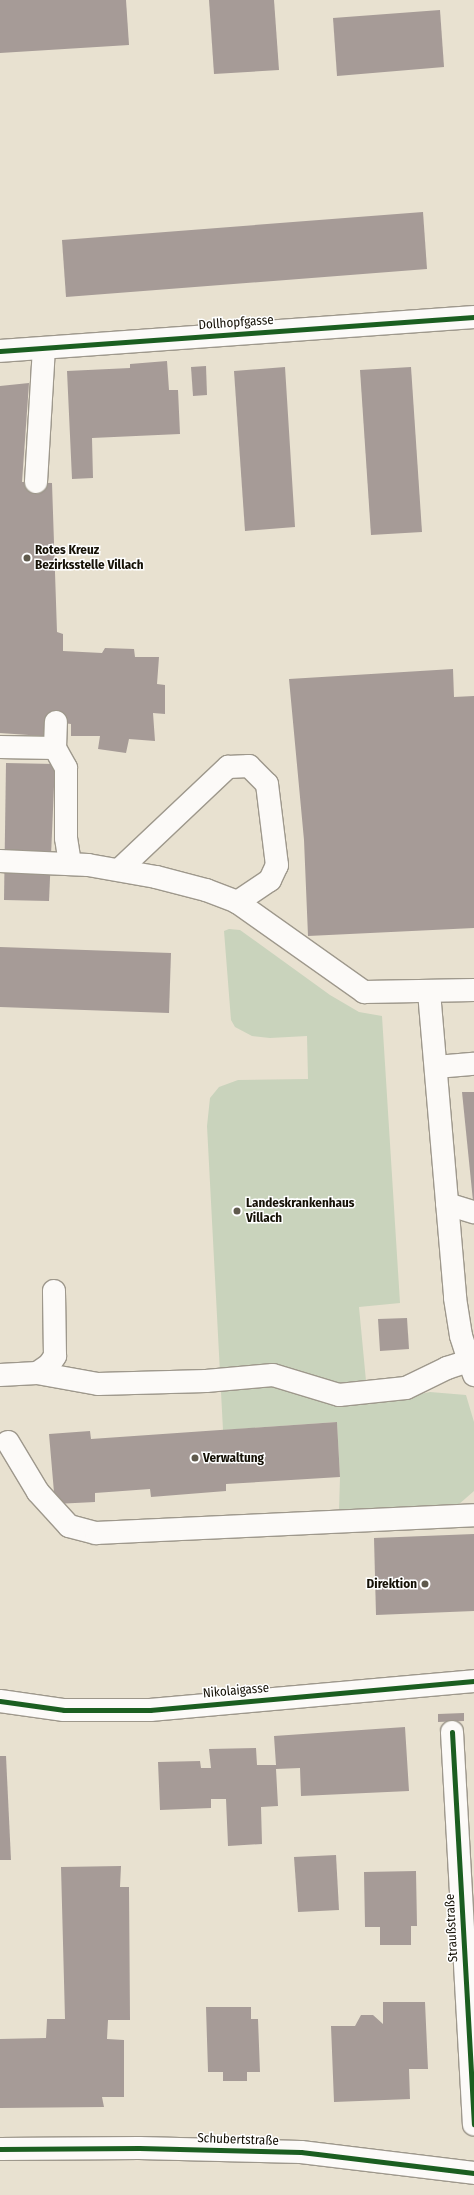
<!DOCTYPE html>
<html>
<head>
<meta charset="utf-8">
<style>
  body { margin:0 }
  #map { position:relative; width:474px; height:2195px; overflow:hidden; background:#e8e1d0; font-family:"Fira Sans Condensed",sans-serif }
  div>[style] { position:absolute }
  .green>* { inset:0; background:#c9d3bc }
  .building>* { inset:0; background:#a69b97 }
  .roads { filter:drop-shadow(1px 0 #9e988c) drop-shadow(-1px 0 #9e988c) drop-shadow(0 1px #9e988c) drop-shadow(0 -1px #9e988c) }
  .minor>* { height:22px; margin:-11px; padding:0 11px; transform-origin:11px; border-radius:11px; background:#fcfaf8 }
  .cycleway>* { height:5px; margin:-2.5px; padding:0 2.5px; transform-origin:2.5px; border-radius:2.5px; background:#1b5e20 }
  .dots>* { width:11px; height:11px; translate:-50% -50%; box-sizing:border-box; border:2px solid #fff; border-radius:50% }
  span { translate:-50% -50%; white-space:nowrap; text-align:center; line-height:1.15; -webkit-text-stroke:3px #fff; paint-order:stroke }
  .street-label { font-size:13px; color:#151106 }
  .poi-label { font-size:13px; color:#151106; font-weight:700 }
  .left { translate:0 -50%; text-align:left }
  .right { translate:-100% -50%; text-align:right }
</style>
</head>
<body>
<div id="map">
  <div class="green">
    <div style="clip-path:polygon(229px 929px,240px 930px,330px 995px,359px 1012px,382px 1016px,400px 1303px,359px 1307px,366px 1381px,378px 1403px,430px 1392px,466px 1395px,474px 1422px,474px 1491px,458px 1505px,339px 1511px,340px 1477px,337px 1422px,223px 1430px,207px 1126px,210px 1098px,219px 1087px,238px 1080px,308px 1079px,307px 1036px,270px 1038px,252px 1036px,235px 1027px,231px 1020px,224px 931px)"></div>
  </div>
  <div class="building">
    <div style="clip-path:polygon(0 0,126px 0,129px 45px,0 53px)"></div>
    <div style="clip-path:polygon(209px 0,274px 0,279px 70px,214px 74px)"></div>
    <div style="clip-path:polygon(440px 10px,444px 67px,337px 76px,333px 18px)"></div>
    <div style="clip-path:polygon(423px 212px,427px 269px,66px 297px,62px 240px)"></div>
    <div style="clip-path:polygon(167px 361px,169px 390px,178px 390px,180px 434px,92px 438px,93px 478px,72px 479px,67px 371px,130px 368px,130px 364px)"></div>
    <div style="clip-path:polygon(206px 366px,207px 395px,193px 396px,191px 367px)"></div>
    <div style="clip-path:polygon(285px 367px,295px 527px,245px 531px,234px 371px)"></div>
    <div style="clip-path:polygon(411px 367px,422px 532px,371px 535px,360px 370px)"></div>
    <div style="clip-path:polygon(29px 383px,22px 482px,52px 483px,57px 632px,63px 634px,63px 651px,102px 653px,105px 648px,134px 649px,135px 657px,159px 657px,157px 684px,165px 685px,165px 714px,153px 713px,155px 741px,129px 739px,126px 753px,98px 749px,100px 736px,71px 736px,71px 724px,46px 721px,43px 736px,0 733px,0 386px)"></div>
    <div style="clip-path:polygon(453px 669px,454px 697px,474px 696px,474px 928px,308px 936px,304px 840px,289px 679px)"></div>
    <div style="clip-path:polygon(6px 763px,55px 764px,49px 901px,4px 900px)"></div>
    <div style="clip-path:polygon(0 947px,171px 953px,169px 1013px,0 1007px)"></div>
    <div style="clip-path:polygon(462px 1092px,474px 1092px,474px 1201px,473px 1201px)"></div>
    <div style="clip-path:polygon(407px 1318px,409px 1349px,380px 1351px,378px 1319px)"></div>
    <div style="clip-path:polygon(337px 1422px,340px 1477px,226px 1484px,226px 1491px,151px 1497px,150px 1489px,95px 1493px,95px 1502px,55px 1504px,49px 1434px,90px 1431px,91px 1439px)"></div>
    <div style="clip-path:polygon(474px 1534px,474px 1611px,376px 1615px,374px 1538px)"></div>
    <div style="clip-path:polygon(464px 1713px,464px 1721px,438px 1722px,438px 1714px)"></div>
    <div style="clip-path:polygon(405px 1727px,409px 1791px,301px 1796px,300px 1768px,276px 1769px,278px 1806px,261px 1807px,262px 1844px,228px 1846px,226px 1799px,211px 1799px,211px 1808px,160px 1810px,158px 1762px,200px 1761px,201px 1768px,211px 1768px,209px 1749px,256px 1748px,257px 1765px,276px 1765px,274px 1736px)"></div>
    <div style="clip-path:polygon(0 1756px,6px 1756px,11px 1860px,0 1860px)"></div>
    <div style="clip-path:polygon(336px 1855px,339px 1910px,298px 1912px,294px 1857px)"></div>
    <div style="clip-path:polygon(121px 1866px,120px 1887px,129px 1887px,130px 2020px,108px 2020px,107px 2039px,124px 2040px,124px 2097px,102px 2097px,104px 2107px,0 2108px,0 2039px,46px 2038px,47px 2019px,65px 2019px,61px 1867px)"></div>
    <div style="clip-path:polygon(416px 1871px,417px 1926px,411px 1926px,411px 1945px,380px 1945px,380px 1927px,365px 1927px,364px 1872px)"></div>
    <div style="clip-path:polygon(383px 2002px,425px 2002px,428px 2069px,409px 2069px,410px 2099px,334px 2102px,331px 2026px,355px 2026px,361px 2015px,373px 2015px,383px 2024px)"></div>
    <div style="clip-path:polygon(206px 2007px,251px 2007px,251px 2019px,258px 2019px,260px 2072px,247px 2072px,247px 2081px,223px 2081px,223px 2072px,208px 2072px)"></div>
  </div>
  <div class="roads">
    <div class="minor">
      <div style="left:0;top:351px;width:475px;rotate:-4.1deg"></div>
      <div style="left:36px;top:482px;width:134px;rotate:-86.6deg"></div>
      <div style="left:0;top:747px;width:55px;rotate:1deg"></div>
      <div style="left:55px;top:748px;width:26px;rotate:-88deg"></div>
      <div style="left:55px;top:748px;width:23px;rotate:61deg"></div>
      <div style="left:66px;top:768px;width:70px;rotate:90deg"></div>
      <div style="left:66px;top:838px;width:25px;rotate:81deg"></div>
      <div style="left:0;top:861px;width:88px;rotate:2.6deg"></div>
      <div style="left:88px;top:865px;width:69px;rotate:10deg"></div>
      <div style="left:156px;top:877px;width:52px;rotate:14.6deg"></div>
      <div style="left:206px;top:890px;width:33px;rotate:21deg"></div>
      <div style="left:237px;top:902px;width:156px;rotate:35.3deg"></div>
      <div style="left:364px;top:992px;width:110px;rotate:-1deg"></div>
      <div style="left:120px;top:869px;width:149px;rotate:-43.4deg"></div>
      <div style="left:228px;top:767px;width:21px;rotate:-3deg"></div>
      <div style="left:249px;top:766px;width:25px;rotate:45deg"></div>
      <div style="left:267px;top:784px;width:82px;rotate:83deg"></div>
      <div style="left:277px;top:865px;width:17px;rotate:115deg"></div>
      <div style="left:270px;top:880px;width:40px;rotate:146deg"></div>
      <div style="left:429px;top:992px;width:307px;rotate:85.1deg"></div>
      <div style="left:455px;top:1298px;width:38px;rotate:81deg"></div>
      <div style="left:461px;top:1336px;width:26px;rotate:72deg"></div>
      <div style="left:469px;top:1361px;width:5px"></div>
      <div style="left:436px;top:1067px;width:38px;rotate:-5deg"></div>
      <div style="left:447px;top:1204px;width:28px;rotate:17deg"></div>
      <div style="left:37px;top:1373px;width:62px;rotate:10.2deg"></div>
      <div style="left:98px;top:1384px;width:108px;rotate:-1.6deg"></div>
      <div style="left:206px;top:1381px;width:67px;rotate:-5.1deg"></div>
      <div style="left:273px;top:1375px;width:69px;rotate:16.9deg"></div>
      <div style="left:339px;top:1395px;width:67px;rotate:-6deg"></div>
      <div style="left:406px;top:1388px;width:46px;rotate:-26deg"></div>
      <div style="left:447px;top:1368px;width:23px;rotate:-18deg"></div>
      <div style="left:469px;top:1361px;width:15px;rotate:70deg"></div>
      <div style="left:0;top:1375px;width:37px;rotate:-3deg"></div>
      <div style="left:37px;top:1373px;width:14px;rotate:-34deg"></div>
      <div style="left:49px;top:1365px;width:11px;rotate:-56deg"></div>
      <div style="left:55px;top:1356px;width:65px;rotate:-90.9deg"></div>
      <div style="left:8px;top:1442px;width:58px;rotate:59deg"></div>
      <div style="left:38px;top:1492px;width:46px;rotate:47.6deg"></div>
      <div style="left:69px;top:1526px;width:28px;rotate:15deg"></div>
      <div style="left:96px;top:1533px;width:378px;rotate:-2.7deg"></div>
      <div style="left:0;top:1701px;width:65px;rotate:8deg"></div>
      <div style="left:64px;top:1710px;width:86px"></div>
      <div style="left:150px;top:1710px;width:325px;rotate:-5.1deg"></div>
      <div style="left:452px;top:1732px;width:393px;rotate:86.8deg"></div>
      <div style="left:0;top:2149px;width:139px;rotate:-0.4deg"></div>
      <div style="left:139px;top:2148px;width:162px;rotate:1.4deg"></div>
      <div style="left:301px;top:2152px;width:174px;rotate:6.9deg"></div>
    </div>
  </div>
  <div class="cycleway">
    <div style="left:0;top:351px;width:475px;rotate:-4.1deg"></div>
    <div style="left:0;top:1701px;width:65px;rotate:8deg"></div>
    <div style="left:64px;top:1710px;width:86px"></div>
    <div style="left:150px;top:1710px;width:325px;rotate:-5.1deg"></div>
    <div style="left:452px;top:1732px;width:393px;rotate:86.8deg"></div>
    <div style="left:0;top:2149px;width:139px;rotate:-0.4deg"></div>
    <div style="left:139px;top:2148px;width:162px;rotate:1.4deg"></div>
    <div style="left:301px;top:2152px;width:174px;rotate:6.9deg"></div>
  </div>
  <div class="dots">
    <div style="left:27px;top:558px;background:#5f5a4d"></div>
    <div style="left:237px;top:1211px;background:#5f5a4d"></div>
    <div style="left:195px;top:1458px;background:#5f5a4d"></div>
    <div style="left:425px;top:1584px;background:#5f5a4d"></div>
  </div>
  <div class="street-label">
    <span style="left:236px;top:323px;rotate:-4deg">Dollhopfgasse</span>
    <span style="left:236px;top:1691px;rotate:-5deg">Nikolaigasse</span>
    <span style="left:452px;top:1928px;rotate:-93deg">Straußstraße</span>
    <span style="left:238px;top:2140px;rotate:2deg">Schubertstraße</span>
  </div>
  <div class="poi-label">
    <span class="left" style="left:35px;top:558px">Rotes Kreuz<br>Bezirksstelle Villach</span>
    <span class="left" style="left:246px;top:1211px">Landeskrankenhaus<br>Villach</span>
    <span class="left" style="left:203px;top:1458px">Verwaltung</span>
    <span class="right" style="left:417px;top:1584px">Direktion</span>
  </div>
</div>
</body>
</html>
